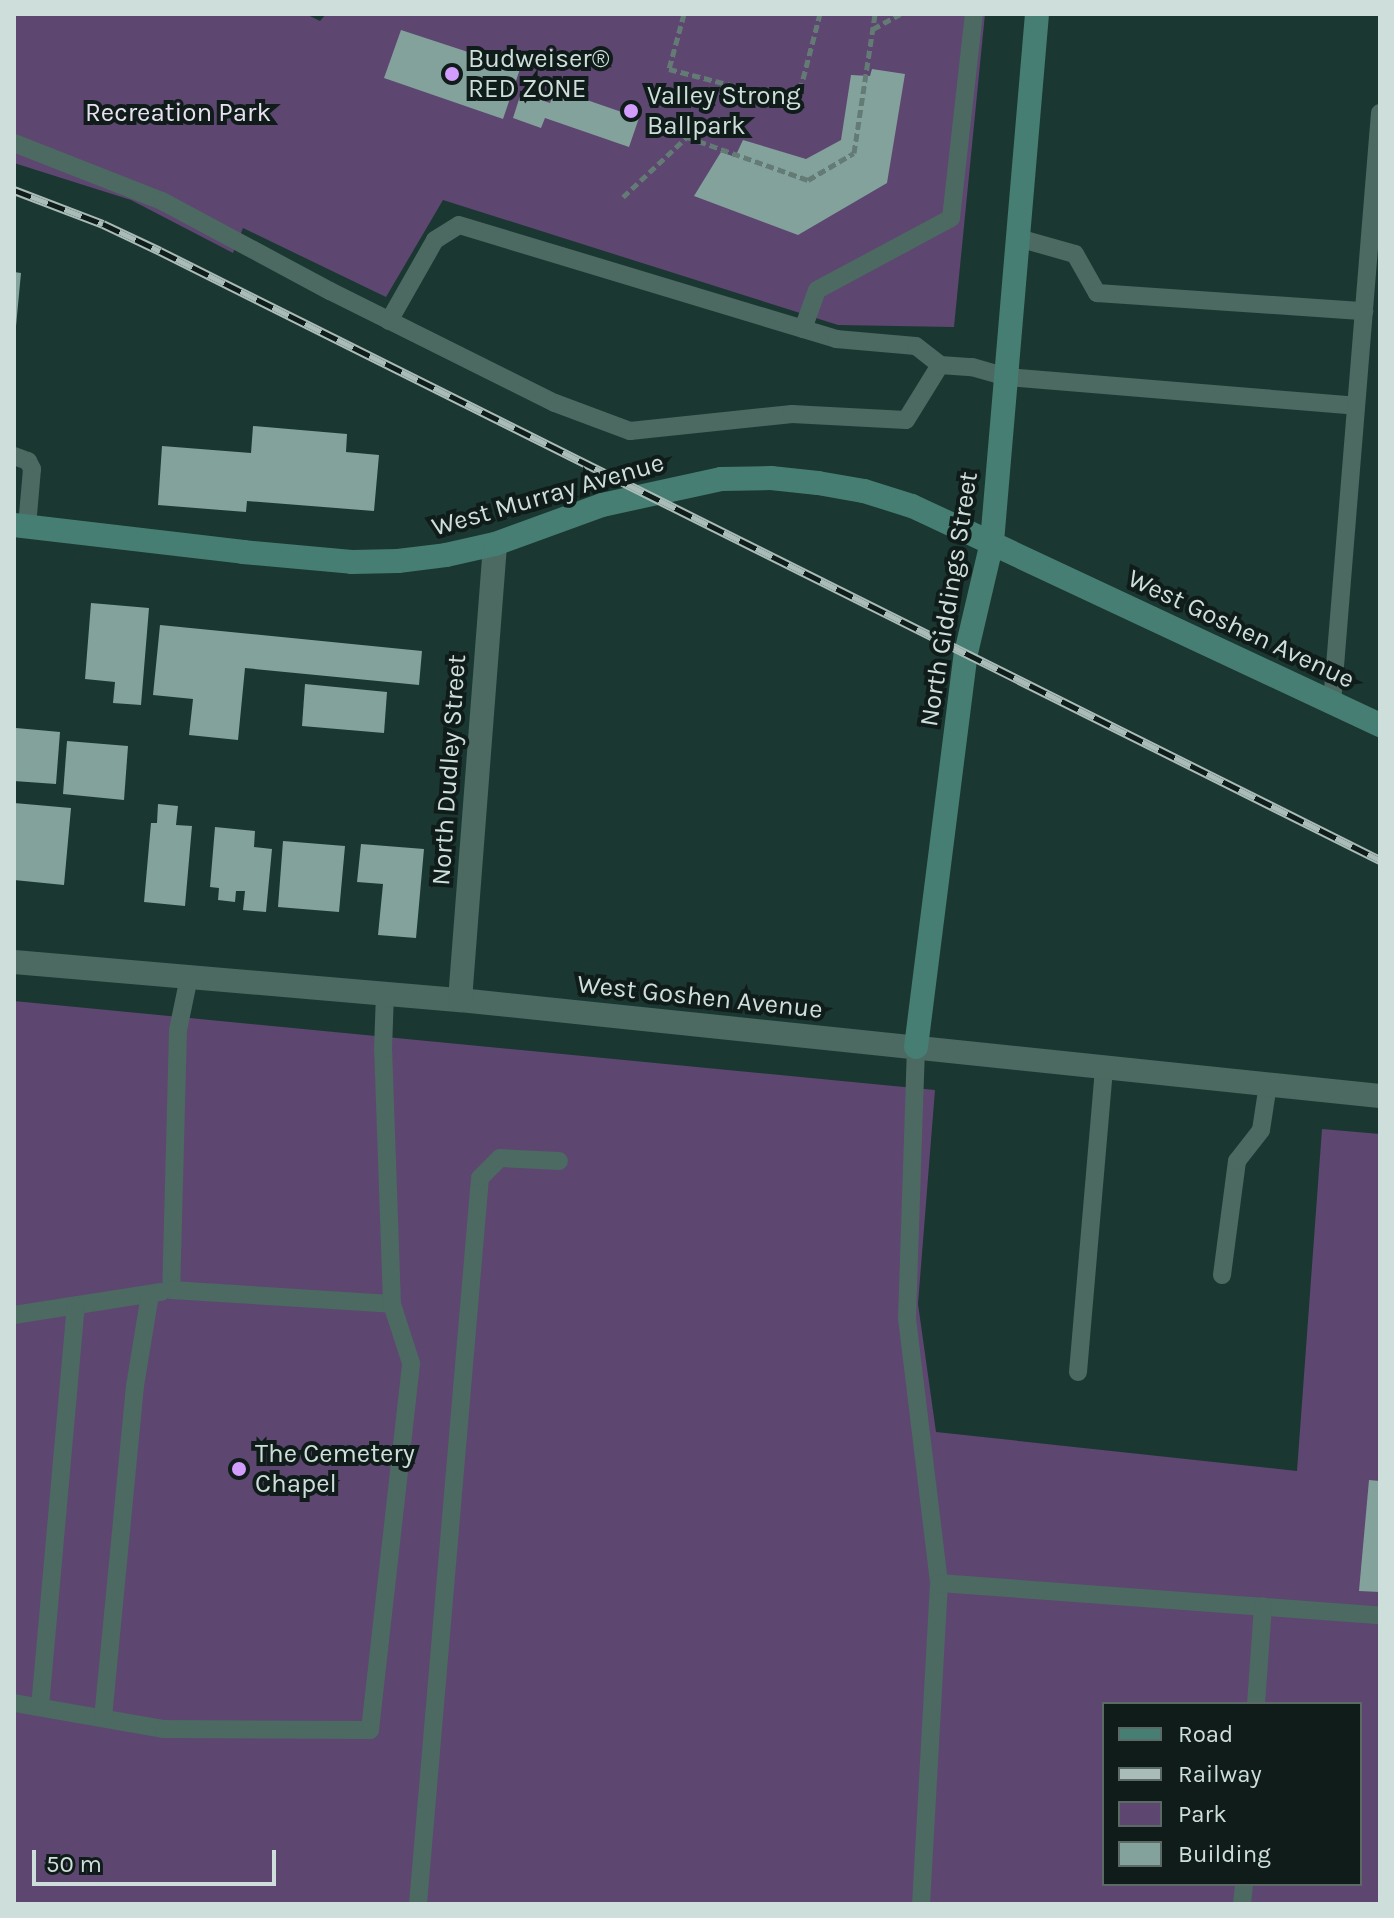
<!DOCTYPE html>
<html>
<head>
<meta charset="utf-8">
<style>
  body { margin:0 }
  #map { position:relative; width:1394px; height:1918px; overflow:hidden; background:#1b3731; font-family:Karla,sans-serif }
  div>[style] { position:absolute }
  .green>* { inset:0; background:#5d4670 }
  .building>* { inset:0; background:#83a29b }
  .path>* { height:5px; margin-top:-2.5px; transform-origin:0; background:repeating-linear-gradient(90deg,#637a75 0 8px,transparent 0 12px) }
  .lane>* { height:18px; margin:-9px; padding:0 9px; transform-origin:9px; border-radius:9px; background:#4c6962 }
  .street>* { height:24px; margin:-12px; padding:0 12px; transform-origin:12px; border-radius:12px; background:#4c6962 }
  .secondary>* { height:24px; margin:-12px; padding:0 12px; transform-origin:12px; border-radius:12px; background:#467e73 }
  .rail>* { height:9px; margin-top:-4.5px; transform-origin:0; background:repeating-linear-gradient(90deg,#101c19 0 18px,#aabcb8 0 36px); box-sizing:border-box; border-block:2px solid #aabcb8 }
  .dots>* { width:22px; height:22px; translate:-50% -50%; box-sizing:border-box; border:4px solid #101c19; border-radius:50% }
  span { translate:-50% -50%; white-space:nowrap; text-align:center; line-height:1.15; -webkit-text-stroke:8px #101c19; paint-order:stroke }
  .poi-label { font-size:26px; color:#cededa }
  .left { translate:0 -50%; text-align:left }
  .park-label { font-size:26px; color:#e9e0f2 }
  .street-label { font-size:26px; color:#cededa }
  .frame { position:absolute; inset:0; border:16px solid #cededa; pointer-events:none }
  .legend { position:absolute; left:1102px; top:1702px; width:260px; height:184px; box-sizing:border-box; background:#101c19; border:2px solid #5c6a66; margin:0; padding:10px 14px; list-style:none; font-size:24px; color:#cededa }
  .legend li { display:flex; align-items:center; gap:16px; height:40px }
  .legend b { width:40px; border:2px solid #5c6a66 }
  .scale { position:absolute; left:32px; top:1850px; width:244px; height:36px; box-sizing:border-box; border:4px solid #cededa; border-top:0; padding-left:10px; font-size:24px; line-height:28px; white-space:nowrap; color:#cededa; -webkit-text-stroke:6px #101c19; paint-order:stroke }
</style>
</head>
<body>
<div id="map">
  <div class="green">
    <div style="clip-path:polygon(14px 14px,306px 14px,320px 21px,326px 14px,985px 14px,954px 327px,838px 325px,443px 200px,386px 297px,243px 228px,233px 253px,131px 200px,14px 163px)"></div>
    <div style="clip-path:polygon(evenodd,14px 1001px,935px 1090px,918px 1304px,936px 1432px,1297px 1471px,1322px 1129px,1380px 1134px,1380px 1904px,14px 1904px,14px 1001px,1104px 1704px,1360px 1704px,1360px 1884px,1104px 1884px,1104px 1704px)"></div>
  </div>
  <div class="building">
    <div style="clip-path:polygon(401px 30px,520px 69px,503px 119px,384px 78px)"></div>
    <div style="clip-path:polygon(872px 69px,905px 74px,887px 183px,798px 235px,694px 196px,721px 152px,735px 157px,743px 140px,806px 159px,841px 140px,851px 75px,870px 76px)"></div>
    <div style="clip-path:polygon(555px 89px,639px 118px,629px 147px,545px 118px,541px 128px,513px 118px,521px 93px,550px 103px)"></div>
    <div style="clip-path:polygon(14px 272px,21px 273px,16px 326px,14px 326px)"></div>
    <div style="clip-path:polygon(253px 426px,347px 434px,346px 452px,379px 455px,374px 511px,247px 501px,246px 512px,158px 505px,162px 446px,251px 453px)"></div>
    <div style="clip-path:polygon(91px 603px,149px 608px,141px 705px,113px 703px,115px 682px,85px 679px)"></div>
    <div style="clip-path:polygon(160px 625px,422px 651px,419px 685px,245px 668px,238px 740px,189px 735px,193px 699px,153px 695px)"></div>
    <div style="clip-path:polygon(305px 684px,387px 692px,384px 733px,302px 726px)"></div>
    <div style="clip-path:polygon(16px 728px,60px 732px,56px 784px,14px 781px)"></div>
    <div style="clip-path:polygon(67px 741px,128px 746px,124px 800px,63px 794px)"></div>
    <div style="clip-path:polygon(14px 803px,71px 808px,64px 885px,14px 880px)"></div>
    <div style="clip-path:polygon(158px 804px,178px 806px,176px 825px,192px 826px,185px 906px,144px 902px,151px 823px,157px 823px)"></div>
    <div style="clip-path:polygon(215px 827px,255px 831px,254px 847px,272px 849px,266px 912px,243px 910px,245px 891px,236px 891px,235px 902px,218px 900px,219px 888px,210px 887px)"></div>
    <div style="clip-path:polygon(283px 841px,345px 846px,339px 912px,278px 907px)"></div>
    <div style="clip-path:polygon(361px 844px,424px 849px,416px 938px,378px 935px,383px 884px,357px 882px)"></div>
    <div style="clip-path:polygon(1369px 1480px,1380px 1481px,1380px 1592px,1359px 1591px)"></div>
  </div>
  <div class="path">
    <div style="left:684px;top:14px;width:57px;rotate:105.3deg"></div>
    <div style="left:669px;top:69px;width:132px;rotate:14.5deg"></div>
    <div style="left:797px;top:102px;width:91px;rotate:-75.4deg"></div>
    <div style="left:873px;top:29px;width:31px;rotate:-29deg"></div>
    <div style="left:623px;top:197px;width:88px;rotate:-43.2deg"></div>
    <div style="left:687px;top:137px;width:128px;rotate:19.6deg"></div>
    <div style="left:808px;top:180px;width:53px;rotate:-30.4deg"></div>
    <div style="left:854px;top:153px;width:141px;rotate:-81.4deg"></div>
  </div>
  <div class="lane">
    <div style="left:14px;top:143px;width:159px;rotate:21.4deg"></div>
    <div style="left:162px;top:201px;width:191px;rotate:28.2deg"></div>
    <div style="left:330px;top:291px;width:251px;rotate:26.5deg"></div>
    <div style="left:555px;top:403px;width:80px;rotate:20.5deg"></div>
    <div style="left:630px;top:431px;width:163px;rotate:-6deg"></div>
    <div style="left:792px;top:414px;width:114px;rotate:3deg"></div>
    <div style="left:906px;top:420px;width:65px;rotate:-58.3deg"></div>
    <div style="left:1018px;top:238px;width:59px;rotate:15.7deg"></div>
    <div style="left:1075px;top:254px;width:45px;rotate:60.6deg"></div>
    <div style="left:1097px;top:293px;width:268px;rotate:3.9deg"></div>
    <div style="left:389px;top:321px;width:93px;rotate:-60.4deg"></div>
    <div style="left:435px;top:240px;width:28px;rotate:-32deg"></div>
    <div style="left:459px;top:225px;width:394px;rotate:16.8deg"></div>
    <div style="left:836px;top:339px;width:80px;rotate:5deg"></div>
    <div style="left:916px;top:346px;width:31px;rotate:38deg"></div>
    <div style="left:940px;top:365px;width:32px;rotate:4deg"></div>
    <div style="left:972px;top:367px;width:35px;rotate:16deg"></div>
    <div style="left:1006px;top:377px;width:351px;rotate:4.7deg"></div>
    <div style="left:803px;top:329px;width:41px;rotate:-70.3deg"></div>
    <div style="left:817px;top:290px;width:152px;rotate:-28.2deg"></div>
    <div style="left:951px;top:218px;width:205px;rotate:-83.6deg"></div>
    <div style="left:14px;top:456px;width:15px;rotate:20deg"></div>
    <div style="left:28px;top:461px;width:9px;rotate:63deg"></div>
    <div style="left:32px;top:469px;width:57px;rotate:95deg"></div>
    <div style="left:1332px;top:703px;width:592px;rotate:-85.35deg"></div>
    <div style="left:189px;top:977px;width:54px;rotate:101.7deg"></div>
    <div style="left:178px;top:1030px;width:260px;rotate:91.5deg"></div>
    <div style="left:171px;top:1290px;width:221px;rotate:3.6deg"></div>
    <div style="left:392px;top:1304px;width:254px;rotate:-92deg"></div>
    <div style="left:383px;top:1050px;width:56px;rotate:-88deg"></div>
    <div style="left:916px;top:1047px;width:271px;rotate:91.9deg"></div>
    <div style="left:907px;top:1318px;width:267px;rotate:83.1deg"></div>
    <div style="left:939px;top:1583px;width:322px;rotate:93.2deg"></div>
    <div style="left:1222px;top:1275px;width:115px;rotate:-82.5deg"></div>
    <div style="left:1237px;top:1161px;width:39px;rotate:-52deg"></div>
    <div style="left:1261px;top:1130px;width:47px;rotate:-81.3deg"></div>
    <div style="left:14px;top:1315px;width:149px;rotate:-8.9deg"></div>
    <div style="left:1078px;top:1372px;width:306px;rotate:-85.1deg"></div>
    <div style="left:939px;top:1583px;width:442px;rotate:4.2deg"></div>
    <div style="left:14px;top:1703px;width:151px;rotate:9.9deg"></div>
    <div style="left:163px;top:1729px;width:207px;rotate:0.3deg"></div>
    <div style="left:370px;top:1730px;width:369px;rotate:-83.6deg"></div>
    <div style="left:411px;top:1363px;width:62px;rotate:-107.9deg"></div>
    <div style="left:1256px;top:1704px;width:98px;rotate:-85.9deg"></div>
    <div style="left:40px;top:1707px;width:403px;rotate:-84.9deg"></div>
    <div style="left:103px;top:1718px;width:334px;rotate:-84.5deg"></div>
    <div style="left:135px;top:1386px;width:93px;rotate:-80.7deg"></div>
    <div style="left:418px;top:1904px;width:729px;rotate:-85.12deg"></div>
    <div style="left:480px;top:1178px;width:28px;rotate:-45deg"></div>
    <div style="left:500px;top:1158px;width:59px;rotate:2.9deg"></div>
    <div style="left:1242px;top:1904px;width:20px;rotate:-84deg"></div>
  </div>
  <div class="street">
    <div style="left:14px;top:962px;width:448px;rotate:4.9deg"></div>
    <div style="left:460px;top:1000px;width:925px;rotate:5.96deg"></div>
    <div style="left:460px;top:1000px;width:457px;rotate:-85.6deg"></div>
  </div>
  <div class="secondary">
    <div style="left:14px;top:525px;width:231px;rotate:6.7deg"></div>
    <div style="left:243px;top:552px;width:109px;rotate:5.2deg"></div>
    <div style="left:352px;top:562px;width:46px;rotate:-1.2deg"></div>
    <div style="left:398px;top:561px;width:48px;rotate:-7.1deg"></div>
    <div style="left:446px;top:555px;width:50px;rotate:-12.7deg"></div>
    <div style="left:495px;top:544px;width:114px;rotate:-20deg"></div>
    <div style="left:602px;top:505px;width:122px;rotate:-12.3deg"></div>
    <div style="left:721px;top:479px;width:50px;rotate:-1.1deg"></div>
    <div style="left:771px;top:478px;width:47px;rotate:6.1deg"></div>
    <div style="left:818px;top:483px;width:47px;rotate:9.9deg"></div>
    <div style="left:864px;top:491px;width:50px;rotate:17.4deg"></div>
    <div style="left:912px;top:506px;width:517px;rotate:25.08deg"></div>
    <div style="left:916px;top:1047px;width:397px;rotate:-82.8deg"></div>
    <div style="left:966px;top:653px;width:114px;rotate:-76.8deg"></div>
    <div style="left:992px;top:542px;width:530px;rotate:-85.13deg"></div>
  </div>
  <div class="rail">
    <div style="left:14px;top:190px;width:95px;rotate:20.9deg"></div>
    <div style="left:103px;top:224px;width:63px;rotate:25.3deg"></div>
    <div style="left:160px;top:251px;width:1364px;rotate:26.53deg"></div>
  </div>
  <div class="dots">
    <div style="left:452px;top:74px;background:#d29dfd"></div>
    <div style="left:631px;top:111px;background:#d29dfd"></div>
    <div style="left:239px;top:1469px;background:#d29dfd"></div>
  </div>
  <div class="poi-label">
    <span class="left" style="left:468px;top:74px">Budweiser®<br>RED ZONE</span>
    <span class="left" style="left:647px;top:111px">Valley Strong<br>Ballpark</span>
    <span class="left" style="left:255px;top:1469px">The Cemetery<br>Chapel</span>
  </div>
  <div class="park-label">
    <span style="left:178px;top:113px">Recreation Park</span>
  </div>
  <div class="street-label">
    <span style="left:548px;top:495px;rotate:-16deg">West Murray Avenue</span>
    <span style="left:949px;top:599px;rotate:-81deg">North Giddings Street</span>
    <span style="left:1241px;top:629px;rotate:25deg">West Goshen Avenue</span>
    <span style="left:449px;top:770px;rotate:-86deg">North Dudley Street</span>
    <span style="left:700px;top:997px;rotate:6deg">West Goshen Avenue</span>
  </div>
  <div class="frame"></div>
  <ul class="legend">
  <li><b style="height:10px;background:#467e73"></b>Road</li>
  <li><b style="height:10px;background:#aabcb8"></b>Railway</li>
  <li><b style="height:22px;background:#5d4670"></b>Park</li>
  <li><b style="height:22px;background:#83a29b"></b>Building</li>
  </ul>
  <div class="scale">50 m</div>
</div>
</body>
</html>
